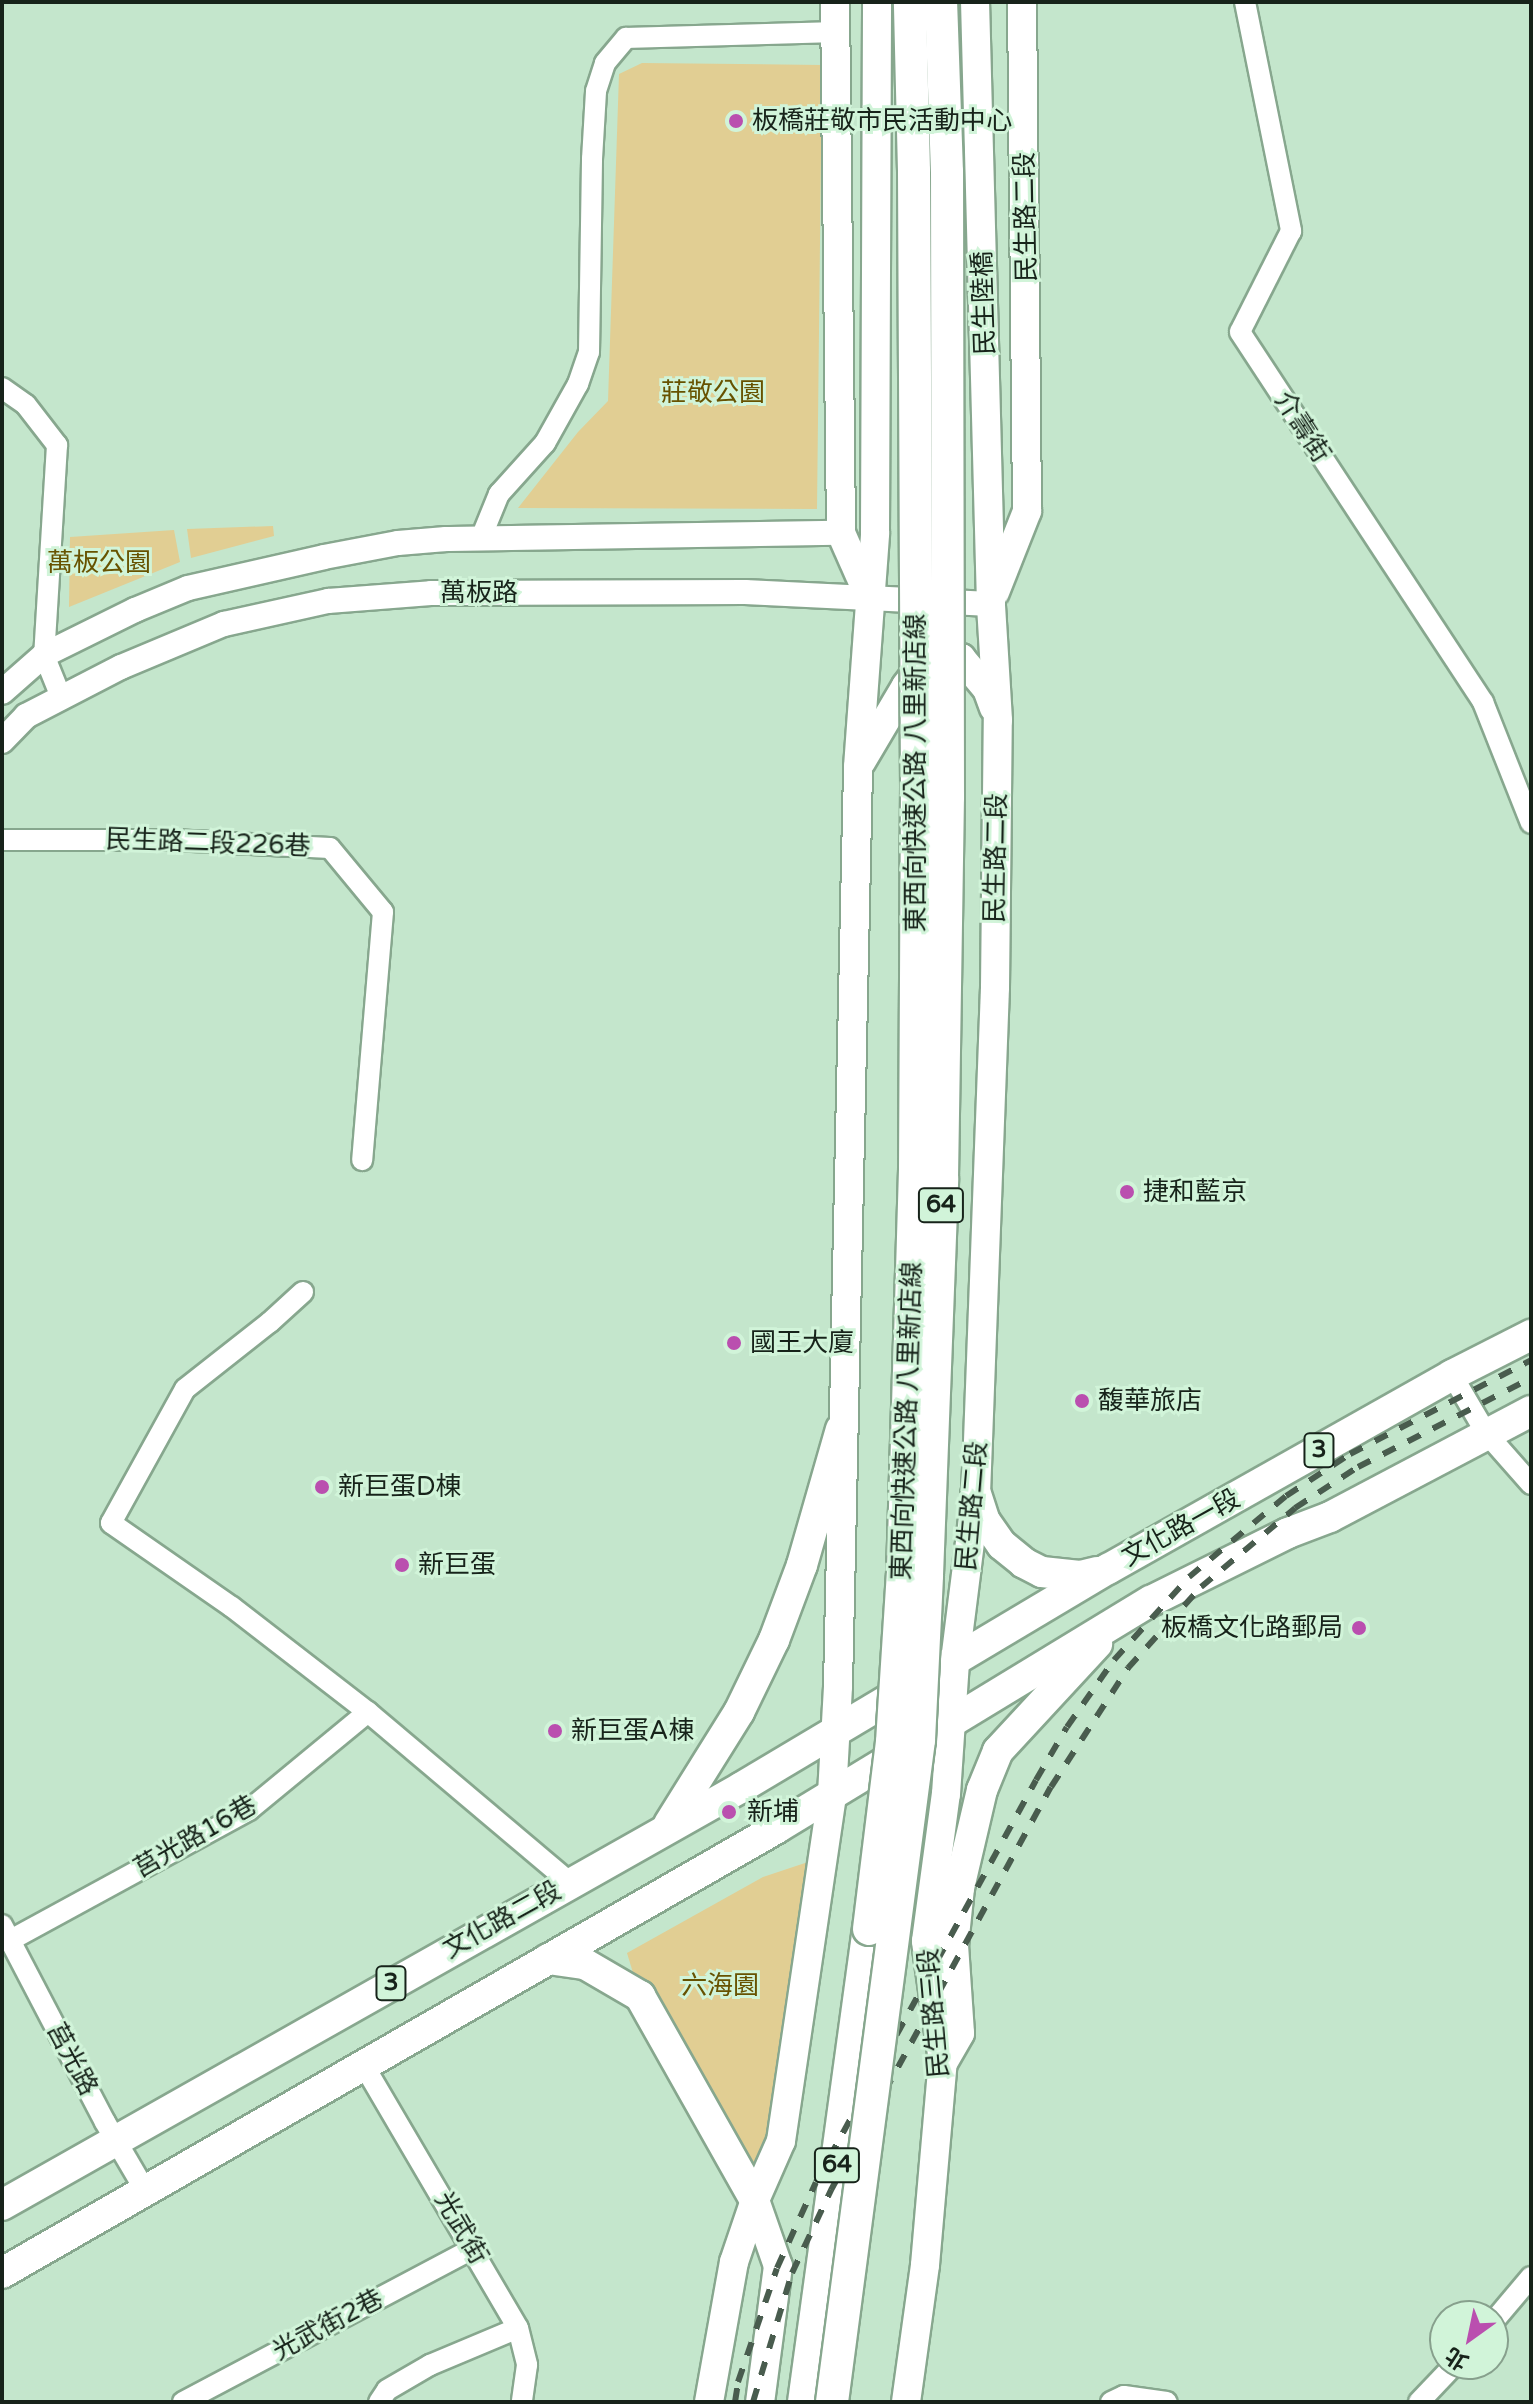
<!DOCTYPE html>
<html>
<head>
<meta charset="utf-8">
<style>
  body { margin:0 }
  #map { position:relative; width:1533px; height:2404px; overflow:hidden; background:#c4e6cc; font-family:"Varela Round","Noto Sans TC",sans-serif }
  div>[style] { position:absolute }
  .green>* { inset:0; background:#e1ce93 }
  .roads { filter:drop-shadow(2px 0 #87a78e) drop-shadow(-2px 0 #87a78e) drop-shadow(0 2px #87a78e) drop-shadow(0 -2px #87a78e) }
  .minor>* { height:20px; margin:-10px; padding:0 10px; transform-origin:10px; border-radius:10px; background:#fff }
  .tertiary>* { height:24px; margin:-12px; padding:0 12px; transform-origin:12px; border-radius:12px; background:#fff }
  .secondary>* { height:28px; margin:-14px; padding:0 14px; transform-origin:14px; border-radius:14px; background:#fff }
  .primary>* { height:30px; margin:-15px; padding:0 15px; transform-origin:15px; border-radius:15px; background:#fff }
  .trunk>* { height:32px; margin:-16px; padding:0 16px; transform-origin:16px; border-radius:16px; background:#fff }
  .rail>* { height:6px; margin-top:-3px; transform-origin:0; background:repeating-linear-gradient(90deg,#495c4e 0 14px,transparent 0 28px) }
  .bridges { filter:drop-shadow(2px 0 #87a78e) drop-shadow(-2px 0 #87a78e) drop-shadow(0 2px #87a78e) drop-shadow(0 -2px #87a78e) }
  .trunk-bridge>* { height:32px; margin:-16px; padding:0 16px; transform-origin:16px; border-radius:16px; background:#fff }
  .dots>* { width:22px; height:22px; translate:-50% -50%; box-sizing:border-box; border:4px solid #d1f4d9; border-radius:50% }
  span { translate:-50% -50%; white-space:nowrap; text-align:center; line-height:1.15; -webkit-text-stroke:6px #d1f4d9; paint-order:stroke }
  .shield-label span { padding:2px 6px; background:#d1f4d9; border:2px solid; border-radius:6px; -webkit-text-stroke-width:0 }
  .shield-label { font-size:24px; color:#17231a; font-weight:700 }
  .poi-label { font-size:26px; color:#17231a }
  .left { translate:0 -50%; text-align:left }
  .right { translate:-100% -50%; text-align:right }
  .street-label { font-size:26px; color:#17231a }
  .park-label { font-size:26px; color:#675200 }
  .frame { position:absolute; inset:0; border:4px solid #17231a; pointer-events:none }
  .north { position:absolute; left:1429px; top:2300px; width:80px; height:80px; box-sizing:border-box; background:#d1f4d9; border:2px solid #87a08d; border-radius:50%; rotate:213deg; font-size:22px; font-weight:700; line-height:32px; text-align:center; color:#17231a }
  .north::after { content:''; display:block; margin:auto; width:28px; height:36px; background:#ba4faf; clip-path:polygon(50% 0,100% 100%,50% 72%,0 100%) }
</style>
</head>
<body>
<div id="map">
  <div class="green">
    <div style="clip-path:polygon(642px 63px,822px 65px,817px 509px,518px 508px,578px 432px,608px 401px,619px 74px)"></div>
    <div style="clip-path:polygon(273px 526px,274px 536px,191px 558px,187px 529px)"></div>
    <div style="clip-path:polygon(174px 530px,180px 562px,69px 607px,70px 537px)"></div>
    <div style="clip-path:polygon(808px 1862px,781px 2141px,755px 2200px,640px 1996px,627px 1953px,763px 1877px)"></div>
  </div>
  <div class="roads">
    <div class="minor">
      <div style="left:1245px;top:2px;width:234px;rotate:78.6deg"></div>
      <div style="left:1291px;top:231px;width:113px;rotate:116.8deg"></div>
      <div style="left:1240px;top:332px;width:443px;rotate:56.7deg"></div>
      <div style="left:1483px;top:702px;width:130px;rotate:68.4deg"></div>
      <div style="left:2px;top:388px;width:29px;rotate:35deg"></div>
      <div style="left:26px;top:405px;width:51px;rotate:52.2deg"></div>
      <div style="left:57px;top:445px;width:210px;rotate:93.5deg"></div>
      <div style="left:44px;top:655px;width:45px;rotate:68deg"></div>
      <div style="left:481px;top:538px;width:48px;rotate:-67.8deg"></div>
      <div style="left:499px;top:494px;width:69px;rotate:-48deg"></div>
      <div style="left:545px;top:443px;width:68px;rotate:-60.8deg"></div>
      <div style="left:578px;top:384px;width:34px;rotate:-71deg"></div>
      <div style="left:589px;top:352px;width:193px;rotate:-89.1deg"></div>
      <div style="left:592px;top:159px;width:68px;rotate:-86.6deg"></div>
      <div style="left:596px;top:91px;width:29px;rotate:-72deg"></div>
      <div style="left:605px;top:63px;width:33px;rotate:-50deg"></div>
      <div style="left:626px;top:38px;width:210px;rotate:-1.6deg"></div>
      <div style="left:2px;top:840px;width:170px"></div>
      <div style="left:172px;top:840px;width:158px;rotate:2.9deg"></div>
      <div style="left:330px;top:848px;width:83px;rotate:50.4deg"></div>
      <div style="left:383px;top:912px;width:249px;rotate:94.8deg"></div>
      <div style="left:303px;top:1292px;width:45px;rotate:137.7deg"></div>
      <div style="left:270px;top:1322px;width:108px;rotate:141.8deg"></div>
      <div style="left:185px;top:1389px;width:153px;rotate:118.9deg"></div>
      <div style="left:111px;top:1523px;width:147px;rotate:34.8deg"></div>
      <div style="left:232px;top:1607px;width:172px;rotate:37.7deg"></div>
      <div style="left:368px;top:1712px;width:263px;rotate:40.2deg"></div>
      <div style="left:1452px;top:1375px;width:67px;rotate:59.6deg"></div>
      <div style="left:1486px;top:1433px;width:68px;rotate:48.6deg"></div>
      <div style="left:2px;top:1925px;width:222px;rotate:62.4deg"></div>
      <div style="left:105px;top:2122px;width:81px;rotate:59.6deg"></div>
      <div style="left:9px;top:1941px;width:273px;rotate:-28.6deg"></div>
      <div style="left:249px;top:1810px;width:154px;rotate:-39.5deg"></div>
      <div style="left:363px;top:2064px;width:306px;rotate:59.6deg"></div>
      <div style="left:518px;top:2328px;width:38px;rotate:76deg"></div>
      <div style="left:527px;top:2365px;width:37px;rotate:98deg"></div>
      <div style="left:1493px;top:2322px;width:59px;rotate:-49.8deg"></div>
      <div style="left:183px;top:2402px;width:329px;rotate:-27.9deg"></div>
      <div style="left:379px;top:2402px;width:14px;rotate:-56deg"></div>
      <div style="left:387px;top:2390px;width:50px;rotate:-30.2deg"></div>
      <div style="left:430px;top:2365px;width:95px;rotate:-22.8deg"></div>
      <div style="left:1111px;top:2402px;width:14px;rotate:-25deg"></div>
      <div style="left:1124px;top:2396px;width:43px;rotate:7.9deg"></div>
      <div style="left:1419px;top:2402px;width:52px;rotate:-46.5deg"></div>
    </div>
    <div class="tertiary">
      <div style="left:2px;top:692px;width:56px;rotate:-41.4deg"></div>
      <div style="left:44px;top:655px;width:102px;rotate:-26.3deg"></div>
      <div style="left:135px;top:610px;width:57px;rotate:-22.5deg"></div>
      <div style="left:188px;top:588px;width:139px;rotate:-12.8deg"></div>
      <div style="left:324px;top:557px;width:75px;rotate:-10.7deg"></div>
      <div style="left:398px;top:543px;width:48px;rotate:-4.8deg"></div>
      <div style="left:446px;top:539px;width:395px;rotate:-0.9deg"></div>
      <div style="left:2px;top:741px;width:35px;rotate:-46deg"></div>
      <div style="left:26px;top:716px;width:107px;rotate:-27.3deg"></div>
      <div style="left:121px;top:667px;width:112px;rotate:-22.7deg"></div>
      <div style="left:224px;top:624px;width:107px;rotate:-12.5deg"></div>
      <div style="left:328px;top:601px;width:103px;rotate:-4.4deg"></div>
      <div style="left:431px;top:593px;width:314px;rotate:-0.2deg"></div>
      <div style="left:745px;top:592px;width:246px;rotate:2.8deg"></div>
    </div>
    <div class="secondary">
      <div style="left:835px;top:2px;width:531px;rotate:89.35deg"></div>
      <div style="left:841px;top:533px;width:67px;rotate:66.1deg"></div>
      <div style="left:995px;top:592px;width:87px;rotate:-68.4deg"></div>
      <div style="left:1027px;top:511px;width:509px;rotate:-90.56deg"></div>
      <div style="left:861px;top:762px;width:88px;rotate:-59.4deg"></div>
      <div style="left:906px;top:686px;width:30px;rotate:-53deg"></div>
      <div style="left:924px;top:662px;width:16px;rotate:-35deg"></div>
      <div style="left:937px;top:653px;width:25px;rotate:12deg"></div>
      <div style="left:961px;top:658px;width:40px;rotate:50deg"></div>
      <div style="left:987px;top:689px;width:20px;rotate:70deg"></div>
      <div style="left:755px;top:2200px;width:70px;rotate:70.8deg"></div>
      <div style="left:778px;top:2266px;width:137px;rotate:97.5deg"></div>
      <div style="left:709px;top:2402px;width:142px;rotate:-79.9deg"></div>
      <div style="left:734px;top:2262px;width:65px;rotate:-71.3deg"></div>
      <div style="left:755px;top:2200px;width:64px;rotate:-66.2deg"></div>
      <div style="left:781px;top:2141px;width:351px;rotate:-81.6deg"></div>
      <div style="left:832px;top:1794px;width:108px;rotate:-86.8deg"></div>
      <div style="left:838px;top:1686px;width:919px;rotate:-88.75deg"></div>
      <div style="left:858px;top:767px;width:235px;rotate:-85.8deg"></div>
      <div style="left:875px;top:533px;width:531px;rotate:-89.78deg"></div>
      <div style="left:906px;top:2402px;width:138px;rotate:-82.1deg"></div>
      <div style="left:925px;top:2265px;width:205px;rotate:-85deg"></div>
      <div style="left:943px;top:2061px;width:121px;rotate:-98.1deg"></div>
      <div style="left:926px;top:1941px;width:148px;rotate:-82.3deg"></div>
      <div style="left:946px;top:1794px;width:133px;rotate:-86.1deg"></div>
      <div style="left:955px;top:1661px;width:168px;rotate:-82.8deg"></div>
      <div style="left:976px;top:1494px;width:507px;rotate:-87.85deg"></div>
      <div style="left:995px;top:987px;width:267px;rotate:-89.4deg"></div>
      <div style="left:998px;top:720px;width:116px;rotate:-93.5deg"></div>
      <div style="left:991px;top:604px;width:602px;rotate:-91.52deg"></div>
    </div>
    <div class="primary">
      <div style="left:976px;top:1494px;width:28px;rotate:72deg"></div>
      <div style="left:985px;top:1521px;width:29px;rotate:55deg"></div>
      <div style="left:1002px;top:1545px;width:28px;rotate:39deg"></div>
      <div style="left:1024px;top:1563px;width:20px;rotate:27deg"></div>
      <div style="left:1042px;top:1572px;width:38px;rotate:6deg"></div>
      <div style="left:1080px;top:1576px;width:18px;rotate:-13deg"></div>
      <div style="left:669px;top:1824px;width:132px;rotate:-58deg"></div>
      <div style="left:739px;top:1712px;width:80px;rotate:-64.1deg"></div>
      <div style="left:774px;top:1640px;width:80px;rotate:-69.5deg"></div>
      <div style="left:802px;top:1565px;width:141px;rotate:-74deg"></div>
      <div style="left:548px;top:1959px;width:37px;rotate:8deg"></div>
      <div style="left:585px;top:1964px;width:64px;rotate:30.2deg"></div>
      <div style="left:640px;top:1996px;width:234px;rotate:60.6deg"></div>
      <div style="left:943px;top:2061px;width:32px;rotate:-60deg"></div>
      <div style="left:959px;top:2033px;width:87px;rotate:-93.9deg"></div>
      <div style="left:953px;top:1946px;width:58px;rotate:-84.1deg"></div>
      <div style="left:959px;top:1888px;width:101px;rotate:-76.8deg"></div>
      <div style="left:982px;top:1790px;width:42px;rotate:-67.7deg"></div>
      <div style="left:998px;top:1751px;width:146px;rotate:-47.2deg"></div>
      <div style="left:2px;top:2205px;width:850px;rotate:-29.46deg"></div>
      <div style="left:742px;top:1787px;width:426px;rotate:-30.8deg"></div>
      <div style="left:1108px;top:1569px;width:395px;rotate:-29.4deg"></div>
      <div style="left:1452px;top:1375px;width:89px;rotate:-26.9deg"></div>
      <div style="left:2px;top:2273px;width:894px;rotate:-29.86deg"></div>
      <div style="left:777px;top:1828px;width:437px;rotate:-31.3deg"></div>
      <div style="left:1151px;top:1601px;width:153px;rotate:-26.4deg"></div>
      <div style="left:1288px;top:1533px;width:45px;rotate:-20.9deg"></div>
      <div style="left:1330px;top:1517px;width:227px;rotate:-27.8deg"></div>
    </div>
    <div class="trunk">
      <div style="left:804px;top:2402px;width:477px;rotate:-82.2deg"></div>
    </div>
  </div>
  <div class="rail">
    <div style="left:735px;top:2402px;width:20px;rotate:-81deg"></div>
    <div style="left:738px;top:2382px;width:120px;rotate:-71.1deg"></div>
    <div style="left:777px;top:2268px;width:94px;rotate:-65.6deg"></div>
    <div style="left:816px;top:2182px;width:458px;rotate:-61.3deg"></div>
    <div style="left:1036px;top:1780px;width:61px;rotate:-59.7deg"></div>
    <div style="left:1067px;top:1727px;width:82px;rotate:-55deg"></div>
    <div style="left:1114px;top:1660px;width:112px;rotate:-47.9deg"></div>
    <div style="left:1189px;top:1577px;width:126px;rotate:-39.9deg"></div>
    <div style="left:1286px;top:1496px;width:77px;rotate:-33.3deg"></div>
    <div style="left:1350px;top:1454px;width:204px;rotate:-27.4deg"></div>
    <div style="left:753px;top:2402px;width:135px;rotate:-73.2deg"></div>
    <div style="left:792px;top:2273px;width:92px;rotate:-64.8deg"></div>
    <div style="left:831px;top:2190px;width:459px;rotate:-61.4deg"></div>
    <div style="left:1051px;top:1787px;width:142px;rotate:-57.1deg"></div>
    <div style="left:1128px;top:1668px;width:109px;rotate:-48deg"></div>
    <div style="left:1201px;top:1587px;width:123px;rotate:-40deg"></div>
    <div style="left:1295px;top:1508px;width:75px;rotate:-33.1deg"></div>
    <div style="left:1358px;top:1467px;width:195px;rotate:-27.2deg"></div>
  </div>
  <div class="bridges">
    <div class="trunk-bridge">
      <div style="left:869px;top:1929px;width:188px;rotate:-83deg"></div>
      <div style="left:892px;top:1742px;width:168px;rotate:-86.3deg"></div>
      <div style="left:903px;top:1574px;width:405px;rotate:-88.3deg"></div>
      <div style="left:915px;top:1169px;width:383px;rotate:-89.7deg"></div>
      <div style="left:917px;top:786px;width:615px;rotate:-90.28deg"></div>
      <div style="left:914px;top:171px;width:169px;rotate:-91.4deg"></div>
      <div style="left:832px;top:2402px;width:668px;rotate:-82.51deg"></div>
      <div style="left:919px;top:1740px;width:165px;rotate:-87.2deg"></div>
      <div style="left:927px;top:1575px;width:397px;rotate:-87.8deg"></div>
      <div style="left:942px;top:1178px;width:381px;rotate:-89.1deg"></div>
      <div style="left:948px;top:797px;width:625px;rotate:-90.09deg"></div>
      <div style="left:947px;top:172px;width:170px;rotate:-92deg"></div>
    </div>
  </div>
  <div class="dots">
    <div style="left:736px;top:121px;background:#ba4faf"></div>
    <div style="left:1127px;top:1192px;background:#ba4faf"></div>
    <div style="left:734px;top:1343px;background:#ba4faf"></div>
    <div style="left:1082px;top:1401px;background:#ba4faf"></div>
    <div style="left:322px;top:1487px;background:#ba4faf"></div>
    <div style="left:402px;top:1565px;background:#ba4faf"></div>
    <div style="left:1359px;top:1628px;background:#ba4faf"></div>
    <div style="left:555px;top:1731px;background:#ba4faf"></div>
    <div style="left:729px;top:1812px;background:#ba4faf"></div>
  </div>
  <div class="shield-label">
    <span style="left:941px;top:1205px">64</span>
    <span style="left:1319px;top:1450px">3</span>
    <span style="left:391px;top:1983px">3</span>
    <span style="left:837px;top:2165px">64</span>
  </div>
  <div class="poi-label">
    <span class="left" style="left:752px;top:121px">板橋莊敬市民活動中心</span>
    <span class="left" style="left:1143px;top:1192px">捷和藍京</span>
    <span class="left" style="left:750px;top:1343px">國王大廈</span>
    <span class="left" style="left:1098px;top:1401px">馥華旅店</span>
    <span class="left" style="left:338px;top:1487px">新巨蛋D棟</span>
    <span class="left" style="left:418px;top:1565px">新巨蛋</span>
    <span class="right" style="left:1343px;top:1628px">板橋文化路郵局</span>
    <span class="left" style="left:571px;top:1731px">新巨蛋A棟</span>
    <span class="left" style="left:747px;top:1812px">新埔</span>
  </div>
  <div class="street-label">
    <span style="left:1026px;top:217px;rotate:-91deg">民生路二段</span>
    <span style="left:984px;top:303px;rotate:-92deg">民生陸橋</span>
    <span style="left:1302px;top:427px;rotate:57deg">介壽街</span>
    <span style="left:479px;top:593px">萬板路</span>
    <span style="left:916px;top:773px;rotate:-90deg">東西向快速公路 八里新店線</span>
    <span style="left:208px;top:843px;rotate:2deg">民生路二段226巷</span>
    <span style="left:996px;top:858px;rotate:-89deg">民生路二段</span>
    <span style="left:907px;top:1421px;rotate:-88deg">東西向快速公路 八里新店線</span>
    <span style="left:972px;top:1506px;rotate:-85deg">民生路二段</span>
    <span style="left:1181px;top:1528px;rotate:-29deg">文化路一段</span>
    <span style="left:195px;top:1837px;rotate:-30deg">莒光路16巷</span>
    <span style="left:502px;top:1920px;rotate:-29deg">文化路二段</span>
    <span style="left:934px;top:2013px;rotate:-95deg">民生路三段</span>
    <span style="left:72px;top:2059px;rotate:62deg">莒光路</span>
    <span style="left:461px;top:2228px;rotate:60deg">光武街</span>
    <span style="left:328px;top:2325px;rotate:-28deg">光武街2巷</span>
  </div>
  <div class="park-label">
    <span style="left:713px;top:393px">莊敬公園</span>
    <span style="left:99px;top:563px">萬板公園</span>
    <span style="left:720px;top:1986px">六海園</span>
  </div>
  <div class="frame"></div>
  <div class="north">北</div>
</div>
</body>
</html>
